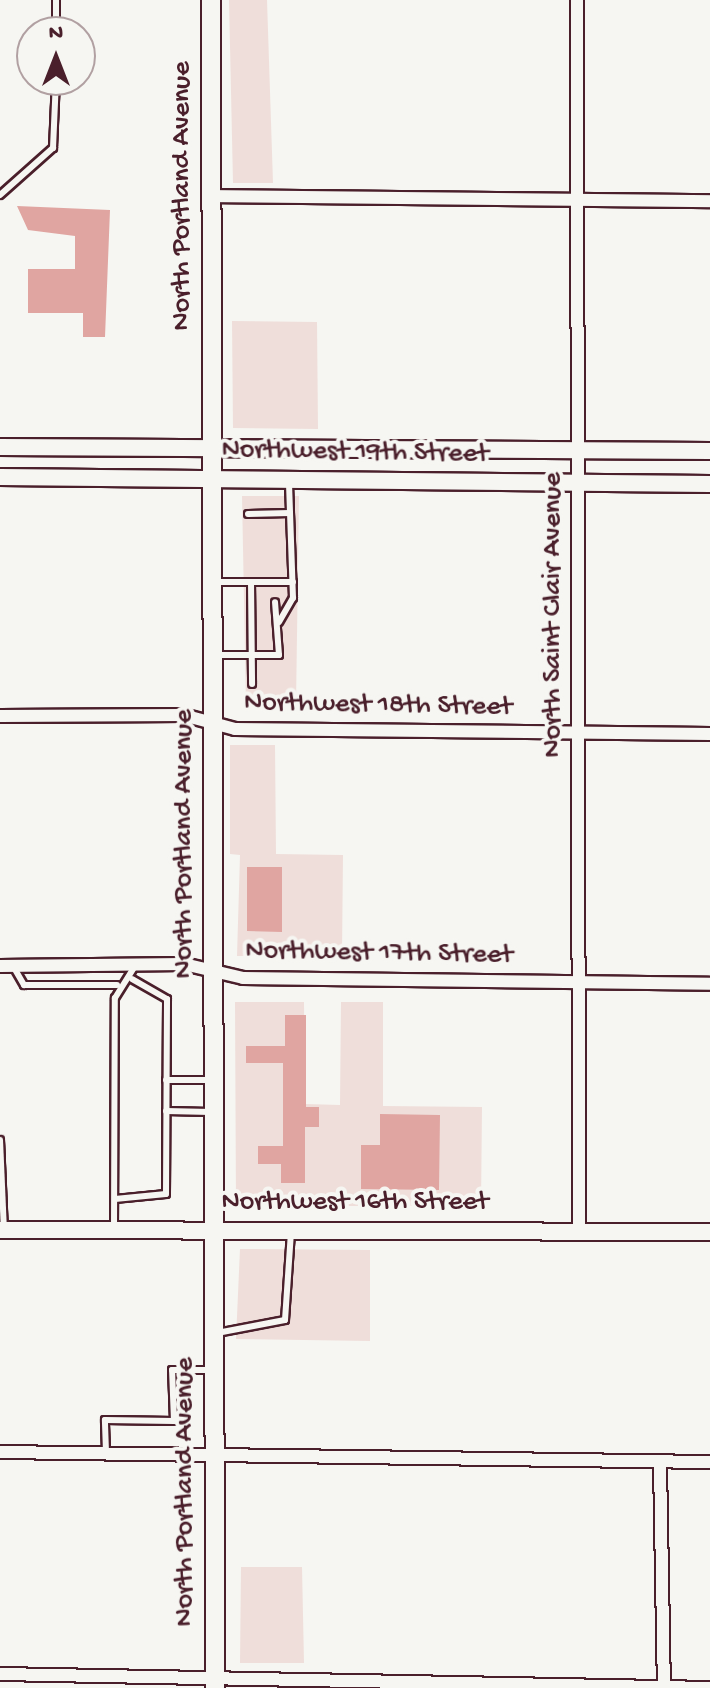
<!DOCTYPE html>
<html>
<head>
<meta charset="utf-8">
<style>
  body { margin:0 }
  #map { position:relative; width:710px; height:1688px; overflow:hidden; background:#f6f6f2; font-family:"Gochi Hand",sans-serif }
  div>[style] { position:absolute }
  .built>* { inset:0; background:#efdeda }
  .building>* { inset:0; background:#e0a5a1 }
  .roads { filter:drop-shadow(2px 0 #4a1f2b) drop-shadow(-2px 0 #4a1f2b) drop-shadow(0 2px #4a1f2b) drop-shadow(0 -2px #4a1f2b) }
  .service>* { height:6px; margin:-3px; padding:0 3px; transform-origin:3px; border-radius:3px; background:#f6f6f2 }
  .minor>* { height:12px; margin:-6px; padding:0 6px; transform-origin:6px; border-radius:6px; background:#f6f6f2 }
  .tertiary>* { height:16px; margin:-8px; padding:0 8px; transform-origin:8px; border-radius:8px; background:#f6f6f2 }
  .secondary>* { height:18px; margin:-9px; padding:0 9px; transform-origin:9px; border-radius:9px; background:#f6f6f2 }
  span { translate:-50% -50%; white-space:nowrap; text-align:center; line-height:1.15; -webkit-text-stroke:8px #f6f6f2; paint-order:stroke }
  .street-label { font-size:28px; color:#4a1f2b }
  .north { position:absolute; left:16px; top:16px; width:80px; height:80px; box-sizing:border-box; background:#f6f6f2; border:2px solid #b1a0a2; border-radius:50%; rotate:0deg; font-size:22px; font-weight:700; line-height:32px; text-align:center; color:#4a1f2b }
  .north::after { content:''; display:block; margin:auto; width:28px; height:36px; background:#4a1f2b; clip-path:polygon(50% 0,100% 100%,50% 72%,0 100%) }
</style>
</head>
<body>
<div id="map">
  <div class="built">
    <div style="clip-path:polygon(229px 0,267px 0,273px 183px,233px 183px)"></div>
    <div style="clip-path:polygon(232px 321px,317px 322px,318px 429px,233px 428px)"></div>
    <div style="clip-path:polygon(242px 496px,299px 496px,296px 704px,246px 704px)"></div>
    <div style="clip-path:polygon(230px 745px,275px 745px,276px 854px,343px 855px,342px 954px,237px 956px,240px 855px,230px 854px)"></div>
    <div style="clip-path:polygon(235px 1002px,304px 1002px,305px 1104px,340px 1105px,341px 1002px,383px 1002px,383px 1106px,482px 1107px,481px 1206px,236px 1206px)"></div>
    <div style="clip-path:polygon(240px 1249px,370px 1250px,370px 1341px,236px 1339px)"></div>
    <div style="clip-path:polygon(241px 1567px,302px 1567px,304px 1663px,240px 1663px)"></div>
  </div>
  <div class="building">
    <div style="clip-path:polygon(17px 206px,110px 210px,105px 337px,83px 337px,83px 313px,28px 313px,28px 269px,75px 269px,75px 236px,28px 230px)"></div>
    <div style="clip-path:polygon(247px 867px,282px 867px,282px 932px,247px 931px)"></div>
    <div style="clip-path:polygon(285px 1015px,306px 1015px,306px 1107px,319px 1107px,319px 1127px,305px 1127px,305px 1183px,281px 1183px,281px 1164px,258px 1164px,258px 1146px,283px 1146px,283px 1063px,246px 1063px,246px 1046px,285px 1046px)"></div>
    <div style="clip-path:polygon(380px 1114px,440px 1115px,439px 1190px,361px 1189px,361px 1145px,380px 1145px)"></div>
  </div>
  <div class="roads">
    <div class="service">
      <div style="left:56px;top:32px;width:32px;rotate:-90deg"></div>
      <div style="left:0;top:195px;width:71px;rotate:-41.6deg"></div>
      <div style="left:53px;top:148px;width:68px;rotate:-87.5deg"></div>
      <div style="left:248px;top:514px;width:42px;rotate:-1.4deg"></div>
      <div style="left:213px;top:582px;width:80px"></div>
      <div style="left:251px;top:582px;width:102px;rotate:89.4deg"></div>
      <div style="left:279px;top:622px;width:28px;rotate:-60deg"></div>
      <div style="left:293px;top:598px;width:115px;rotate:-92deg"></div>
      <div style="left:216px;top:655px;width:63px"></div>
      <div style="left:279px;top:655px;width:53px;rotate:-94.3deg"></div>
      <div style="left:13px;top:966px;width:22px;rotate:60deg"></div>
      <div style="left:24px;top:985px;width:93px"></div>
      <div style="left:166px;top:1080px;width:45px"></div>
      <div style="left:166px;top:1111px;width:45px;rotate:1.3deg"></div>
      <div style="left:0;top:1140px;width:90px;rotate:87.5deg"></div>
      <div style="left:115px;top:1199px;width:51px;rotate:-5.6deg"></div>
      <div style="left:166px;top:1194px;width:195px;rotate:-89.7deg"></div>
      <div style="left:167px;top:999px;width:40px;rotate:-150.3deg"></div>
      <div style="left:114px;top:1229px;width:231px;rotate:-89.8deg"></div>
      <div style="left:115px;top:998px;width:39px;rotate:-58deg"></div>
      <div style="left:217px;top:1333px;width:69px;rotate:-10.8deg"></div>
      <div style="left:285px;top:1320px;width:87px;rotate:-86.1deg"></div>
      <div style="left:106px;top:1452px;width:32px;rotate:-92deg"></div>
      <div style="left:105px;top:1420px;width:69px;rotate:0.8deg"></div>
      <div style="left:174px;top:1421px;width:51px;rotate:-92.2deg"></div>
      <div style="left:172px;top:1370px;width:41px"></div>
    </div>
    <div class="minor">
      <div style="left:577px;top:0;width:1231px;rotate:89.91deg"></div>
      <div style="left:211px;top:196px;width:499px;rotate:0.6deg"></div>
      <div style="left:0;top:716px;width:183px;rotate:-0.3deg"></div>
      <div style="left:183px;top:715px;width:54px;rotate:15.1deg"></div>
      <div style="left:235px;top:729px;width:475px;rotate:0.6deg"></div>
      <div style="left:0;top:966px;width:184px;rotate:-0.6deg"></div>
      <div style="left:184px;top:964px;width:61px;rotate:13.3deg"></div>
      <div style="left:243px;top:978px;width:467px;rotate:0.7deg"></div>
      <div style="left:0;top:1452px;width:710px;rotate:0.81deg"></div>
      <div style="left:660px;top:1462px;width:226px;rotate:89deg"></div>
      <div style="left:0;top:1674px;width:710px;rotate:1.13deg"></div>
    </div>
    <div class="tertiary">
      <div style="left:0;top:447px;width:710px;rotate:0.32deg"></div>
      <div style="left:0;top:477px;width:710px;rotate:0.56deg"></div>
      <div style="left:0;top:1230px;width:710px;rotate:0.16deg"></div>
    </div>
    <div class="secondary">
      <div style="left:211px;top:0;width:1688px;rotate:89.86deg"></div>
    </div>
  </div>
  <div class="street-label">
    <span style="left:183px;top:196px;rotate:-90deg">North Portland Avenue</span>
    <span style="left:355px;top:453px;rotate:1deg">Northwest 19th Street</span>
    <span style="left:554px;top:615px;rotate:-90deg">North Saint Clair Avenue</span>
    <span style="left:378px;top:706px;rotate:1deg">Northwest 18th Street</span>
    <span style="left:185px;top:844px;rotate:-90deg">North Portland Avenue</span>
    <span style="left:379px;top:954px;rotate:1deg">Northwest 17th Street</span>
    <span style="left:355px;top:1203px">Northwest 16th Street</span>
    <span style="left:186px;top:1492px;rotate:-90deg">North Portland Avenue</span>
  </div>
  <div class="north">N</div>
</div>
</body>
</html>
